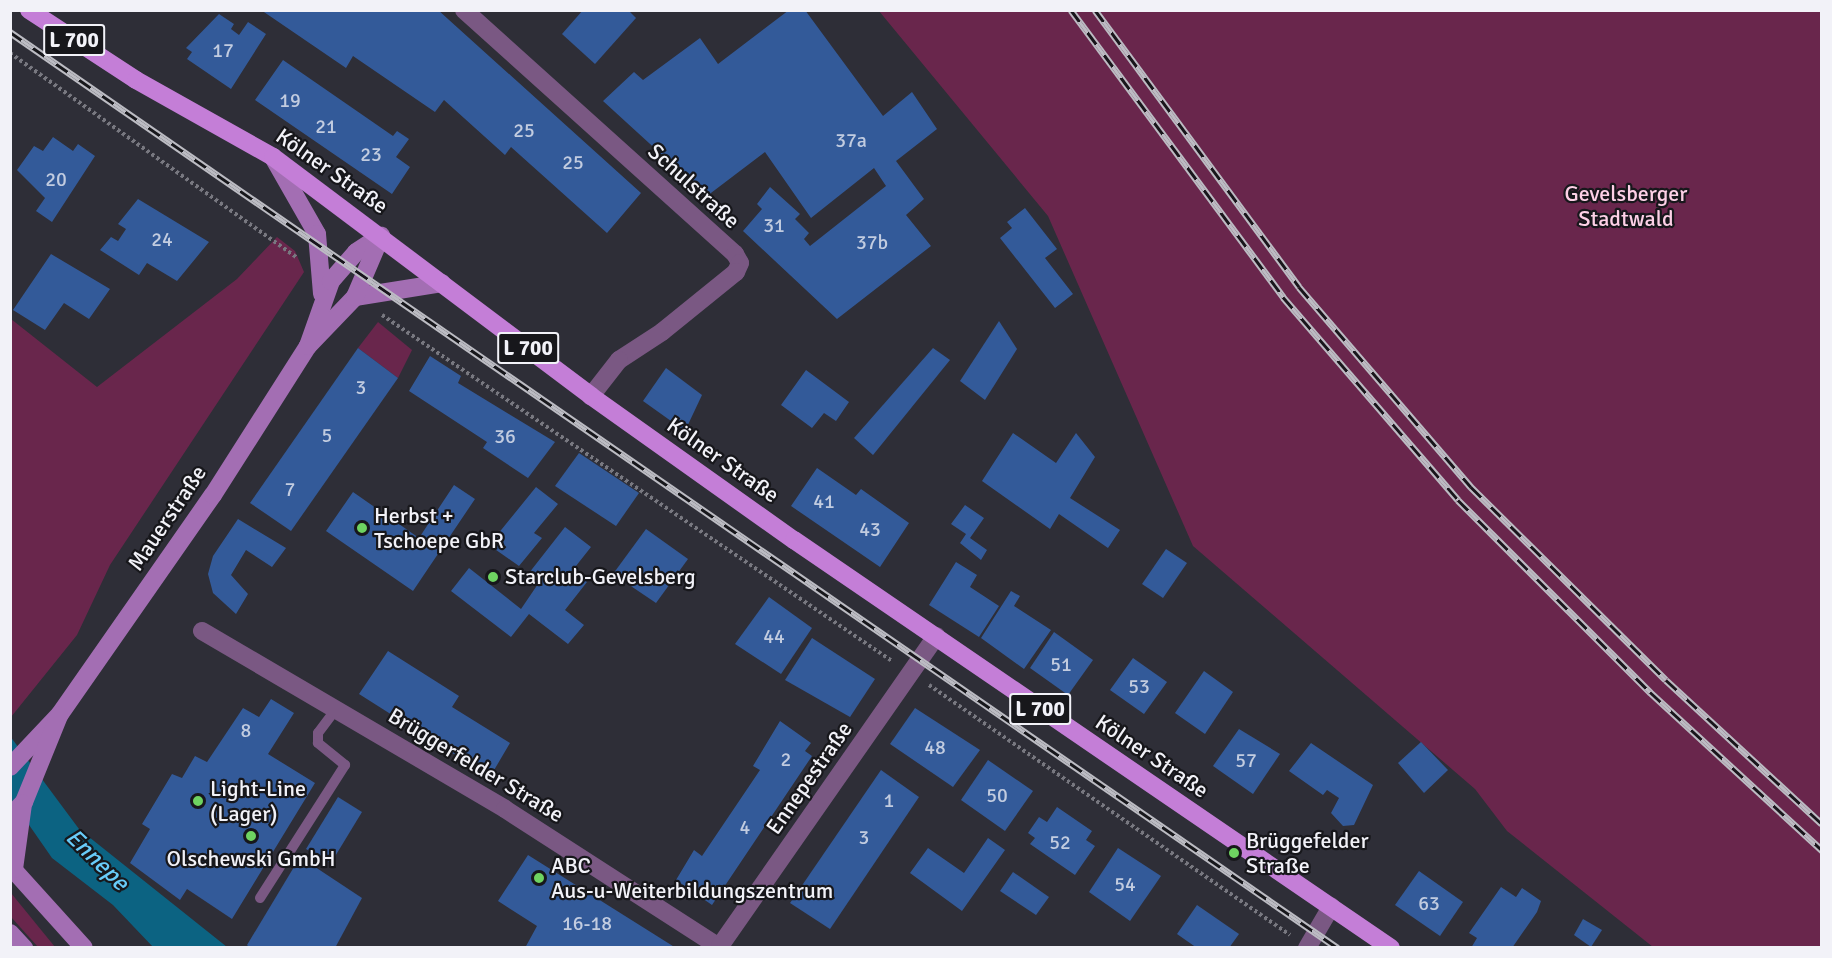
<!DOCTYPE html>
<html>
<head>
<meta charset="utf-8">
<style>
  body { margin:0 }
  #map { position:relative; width:1832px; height:958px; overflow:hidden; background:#2e2e37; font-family:Signika,sans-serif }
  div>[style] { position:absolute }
  .green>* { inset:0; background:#69264c }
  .water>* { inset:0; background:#0c6382 }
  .building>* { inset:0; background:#335a99 }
  .path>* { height:4px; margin-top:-2px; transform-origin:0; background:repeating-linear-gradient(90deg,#787880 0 3px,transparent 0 6px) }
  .lane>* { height:10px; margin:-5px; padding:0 5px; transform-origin:5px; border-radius:5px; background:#7a5883 }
  .street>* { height:18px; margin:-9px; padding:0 9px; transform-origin:9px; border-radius:9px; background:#7a5883 }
  .secondary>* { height:18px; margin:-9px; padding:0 9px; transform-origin:9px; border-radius:9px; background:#a36eb3 }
  .primary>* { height:18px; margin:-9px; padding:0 9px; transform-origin:9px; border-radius:9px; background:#c47ed7 }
  .rail>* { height:7px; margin-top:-3.5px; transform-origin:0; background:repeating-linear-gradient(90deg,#17171b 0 14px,#bcbcc3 0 28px); box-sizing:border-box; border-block:2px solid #bcbcc3 }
  .dots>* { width:16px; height:16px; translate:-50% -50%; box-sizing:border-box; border:3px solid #17171b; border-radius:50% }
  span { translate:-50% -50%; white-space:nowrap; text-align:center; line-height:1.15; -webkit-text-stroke:4.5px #17171b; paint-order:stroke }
  .number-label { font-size:20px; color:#c2cce0 }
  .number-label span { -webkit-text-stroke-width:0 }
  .shield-label span { padding:2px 4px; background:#17171b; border:2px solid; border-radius:4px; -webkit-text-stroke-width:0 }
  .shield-label { font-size:21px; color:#f2f2f8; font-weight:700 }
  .street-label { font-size:22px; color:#f2f2f8 }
  .park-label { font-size:22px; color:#fdd0e6 }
  .poi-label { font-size:22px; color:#f2f2f8 }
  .left { translate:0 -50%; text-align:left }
  .water-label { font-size:24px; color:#68ccfa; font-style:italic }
  .frame { position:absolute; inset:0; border:12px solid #f2f2f8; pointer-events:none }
</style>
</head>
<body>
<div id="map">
  <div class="green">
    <div style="clip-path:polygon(879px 11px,1821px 11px,1821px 947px,1653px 947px,1507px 831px,1475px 789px,1193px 546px,1048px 216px)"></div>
    <div style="clip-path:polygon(277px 237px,295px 251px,304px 272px,110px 565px,77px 635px,11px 717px,11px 319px,97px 387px,237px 279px)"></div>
    <div style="clip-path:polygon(378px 322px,412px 350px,398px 378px,358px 348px)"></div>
    <div style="clip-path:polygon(10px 893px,11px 893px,55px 947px,38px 947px,11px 917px)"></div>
  </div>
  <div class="water">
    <div style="clip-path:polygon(10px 736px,79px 829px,227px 947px,153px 947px,113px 905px,52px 858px,11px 799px)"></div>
  </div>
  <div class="building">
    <div style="clip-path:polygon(261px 10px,438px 10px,641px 193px,607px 233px,511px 147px,505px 155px,444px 100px,435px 112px,353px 56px,346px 68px)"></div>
    <div style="clip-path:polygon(583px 10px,628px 10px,636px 18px,595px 64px,562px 34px)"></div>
    <div style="clip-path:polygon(789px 10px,805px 10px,883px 116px,912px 92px,937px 129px,896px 161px,924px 199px,906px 215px,931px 246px,837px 319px,743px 231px,762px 209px,757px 204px,770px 187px,800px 214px,795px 219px,809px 233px,804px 239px,810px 246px,886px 186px,874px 168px,811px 218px,765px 152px,707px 196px,603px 101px,634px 72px,643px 80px,700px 38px,718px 64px)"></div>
    <div style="clip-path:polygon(219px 14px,234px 24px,231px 29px,239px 35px,248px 22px,266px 34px,231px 89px,187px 59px,192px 52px,186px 48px)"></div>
    <div style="clip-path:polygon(283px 60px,393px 136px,397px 131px,409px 139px,396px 157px,410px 167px,392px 194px,255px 100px)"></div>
    <div style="clip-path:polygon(53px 137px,73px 151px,78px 144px,95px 156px,52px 222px,36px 211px,45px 198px,17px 170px,34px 146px,43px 151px)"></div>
    <div style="clip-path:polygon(138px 199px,209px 242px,177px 281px,147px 263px,139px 275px,100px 250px,111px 237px,118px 241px,126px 229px,118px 224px)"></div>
    <div style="clip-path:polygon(1025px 208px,1057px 249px,1045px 258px,1073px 294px,1055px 308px,1000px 238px,1012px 228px,1007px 222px)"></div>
    <div style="clip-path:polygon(51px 254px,110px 289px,89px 319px,64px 303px,45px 330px,13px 310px)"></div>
    <div style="clip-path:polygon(999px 321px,1017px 349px,985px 400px,960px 381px)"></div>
    <div style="clip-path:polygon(358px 348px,398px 378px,291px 531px,250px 503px)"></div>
    <div style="clip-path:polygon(933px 348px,950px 360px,873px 455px,854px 438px)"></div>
    <div style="clip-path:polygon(430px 356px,461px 376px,458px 383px,555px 442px,528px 478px,483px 448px,487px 442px,409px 391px)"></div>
    <div style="clip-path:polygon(666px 368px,702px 395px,685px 431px,643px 401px)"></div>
    <div style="clip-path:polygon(806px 370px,849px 402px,836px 421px,824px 413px,812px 428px,781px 405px)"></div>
    <div style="clip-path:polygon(1013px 433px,1056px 463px,1076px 433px,1095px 457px,1070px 498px,1120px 530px,1108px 548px,1059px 514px,1050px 529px,982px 481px)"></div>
    <div style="clip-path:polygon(579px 453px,639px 493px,616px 526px,555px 486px)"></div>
    <div style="clip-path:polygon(817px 468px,856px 495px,861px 489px,909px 523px,880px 567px,791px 506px)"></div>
    <div style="clip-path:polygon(454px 485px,475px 499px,413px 591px,326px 531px,353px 492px,419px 538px)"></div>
    <div style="clip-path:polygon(536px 487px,558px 504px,534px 533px,542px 538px,519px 566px,489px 545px)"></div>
    <div style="clip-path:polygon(965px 505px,984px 518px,970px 538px,987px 550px,981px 560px,960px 543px,966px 534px,951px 524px)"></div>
    <div style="clip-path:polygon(238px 519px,286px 548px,272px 567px,246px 550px,231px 575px,248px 594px,236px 614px,213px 593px,208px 574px,213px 556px)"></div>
    <div style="clip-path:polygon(565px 527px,591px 547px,572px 571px,587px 582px,565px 610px,584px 625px,568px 644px,529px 614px,511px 637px,451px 591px,469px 568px,521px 609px,540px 581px,529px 573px)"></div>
    <div style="clip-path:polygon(646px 529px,688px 559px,656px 603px,613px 574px)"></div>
    <div style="clip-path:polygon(1166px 549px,1187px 563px,1163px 598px,1142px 584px)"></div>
    <div style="clip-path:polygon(956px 562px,977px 575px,970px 587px,999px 606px,979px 637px,929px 605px)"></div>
    <div style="clip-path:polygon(1011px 591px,1020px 596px,1014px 606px,1051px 630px,1024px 669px,981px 638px)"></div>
    <div style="clip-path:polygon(769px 597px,812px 628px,781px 674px,735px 644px)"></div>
    <div style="clip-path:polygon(1054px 632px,1093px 660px,1068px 695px,1030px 668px)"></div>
    <div style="clip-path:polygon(812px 638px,875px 679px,850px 717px,785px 680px)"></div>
    <div style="clip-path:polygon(388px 651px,459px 696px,452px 707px,510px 743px,490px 777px,359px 694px)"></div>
    <div style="clip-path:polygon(1133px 658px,1167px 682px,1144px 714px,1110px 690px)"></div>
    <div style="clip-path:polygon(1204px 671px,1233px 692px,1205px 734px,1175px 713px)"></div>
    <div style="clip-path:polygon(271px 699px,294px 713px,268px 754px,315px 783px,232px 919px,187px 889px,180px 900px,130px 863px,150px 829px,142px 824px,172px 774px,182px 778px,195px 756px,207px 762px,243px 708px,259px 717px)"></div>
    <div style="clip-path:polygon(915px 708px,980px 750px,953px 787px,890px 744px)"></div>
    <div style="clip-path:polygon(780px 721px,811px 743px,805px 751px,812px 756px,712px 905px,676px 880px,694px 850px,702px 856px,760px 770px,753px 766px)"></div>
    <div style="clip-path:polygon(1239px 729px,1280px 754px,1253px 794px,1213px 766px)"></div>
    <div style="clip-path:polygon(1421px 742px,1448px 770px,1424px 793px,1398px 763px)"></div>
    <div style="clip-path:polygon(1311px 743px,1373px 785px,1354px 825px,1343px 826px,1331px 813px,1339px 798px,1327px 790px,1323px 795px,1289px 771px)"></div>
    <div style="clip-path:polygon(988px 760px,1033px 791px,1005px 831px,961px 800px)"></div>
    <div style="clip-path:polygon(881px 770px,919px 797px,830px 929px,790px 903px)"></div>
    <div style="clip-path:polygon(338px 797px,362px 812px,331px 863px,306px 849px)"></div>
    <div style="clip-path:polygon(1057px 807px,1092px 831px,1086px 840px,1095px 846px,1075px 875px,1030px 844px,1035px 838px,1028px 833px,1039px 817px,1047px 822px)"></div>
    <div style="clip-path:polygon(988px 838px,1005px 850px,962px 911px,910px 873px,928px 848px,964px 873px)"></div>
    <div style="clip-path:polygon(1118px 848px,1161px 876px,1130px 921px,1089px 892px)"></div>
    <div style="clip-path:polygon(528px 855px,676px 948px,525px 948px,537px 926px,498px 901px)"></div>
    <div style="clip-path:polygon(300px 857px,362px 898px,335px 948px,250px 948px,247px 945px)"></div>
    <div style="clip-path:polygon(1419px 871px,1463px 902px,1440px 936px,1395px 905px)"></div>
    <div style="clip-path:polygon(1013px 872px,1049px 897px,1036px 915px,1000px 891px)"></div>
    <div style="clip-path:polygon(1501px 887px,1516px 897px,1522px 888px,1541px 901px,1537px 912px,1512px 948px,1471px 948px,1477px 938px,1469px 933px)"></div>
    <div style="clip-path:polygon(1197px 905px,1239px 934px,1229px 948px,1197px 948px,1177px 934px)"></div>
    <div style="clip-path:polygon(1583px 919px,1602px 930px,1591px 947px,1574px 935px)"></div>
  </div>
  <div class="path">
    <div style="left:10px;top:53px;width:353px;rotate:35.5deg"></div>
    <div style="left:382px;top:315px;width:616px;rotate:34.15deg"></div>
    <div style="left:929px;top:685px;width:439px;rotate:34.7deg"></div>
  </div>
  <div class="lane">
    <div style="left:260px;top:898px;width:158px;rotate:-57.4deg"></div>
    <div style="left:345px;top:765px;width:35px;rotate:-141deg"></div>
    <div style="left:318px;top:743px;width:10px;rotate:-90deg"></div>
    <div style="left:318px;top:733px;width:30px;rotate:-53deg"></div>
  </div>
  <div class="street">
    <div style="left:464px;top:10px;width:365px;rotate:42deg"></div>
    <div style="left:735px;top:254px;width:10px;rotate:61deg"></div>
    <div style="left:740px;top:263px;width:10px;rotate:114deg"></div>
    <div style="left:736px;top:272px;width:95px;rotate:141deg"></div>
    <div style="left:662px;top:332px;width:51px;rotate:146.9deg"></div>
    <div style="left:619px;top:360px;width:46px;rotate:127.9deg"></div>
    <div style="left:202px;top:631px;width:351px;rotate:30.4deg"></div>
    <div style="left:505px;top:809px;width:257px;rotate:32.8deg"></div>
    <div style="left:720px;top:946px;width:378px;rotate:-55.1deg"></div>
    <div style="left:1307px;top:948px;width:48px;rotate:-59.7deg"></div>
  </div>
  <div class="secondary">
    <div style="left:273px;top:157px;width:89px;rotate:60.3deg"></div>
    <div style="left:317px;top:234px;width:60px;rotate:85.2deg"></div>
    <div style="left:355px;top:297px;width:88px;rotate:-9.1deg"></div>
    <div style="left:308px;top:346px;width:69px;rotate:-70.5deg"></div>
    <div style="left:331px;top:281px;width:38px;rotate:-49deg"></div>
    <div style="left:356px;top:252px;width:30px;rotate:-33deg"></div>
    <div style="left:10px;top:767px;width:73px;rotate:-46.7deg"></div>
    <div style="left:60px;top:714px;width:267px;rotate:-55.1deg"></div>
    <div style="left:213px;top:495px;width:177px;rotate:-57.5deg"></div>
    <div style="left:308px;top:346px;width:68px;rotate:-46.2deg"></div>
    <div style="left:355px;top:297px;width:66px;rotate:-66.9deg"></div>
    <div style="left:10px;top:816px;width:20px;rotate:-45deg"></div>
    <div style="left:24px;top:802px;width:93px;rotate:-67.9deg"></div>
    <div style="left:10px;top:866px;width:110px;rotate:47.9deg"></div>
    <div style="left:14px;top:869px;width:66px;rotate:-82.1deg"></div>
    <div style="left:10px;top:933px;width:21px;rotate:47deg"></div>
  </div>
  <div class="primary">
    <div style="left:29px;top:10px;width:128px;rotate:33.2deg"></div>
    <div style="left:136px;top:80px;width:157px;rotate:29.3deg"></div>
    <div style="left:273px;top:157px;width:398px;rotate:36.9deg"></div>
    <div style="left:591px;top:396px;width:249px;rotate:35.4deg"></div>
    <div style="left:794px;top:540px;width:723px;rotate:34.35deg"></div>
  </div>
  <div class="rail">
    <div style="left:1071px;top:10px;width:357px;rotate:53.5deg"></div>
    <div style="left:1283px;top:297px;width:268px;rotate:49.2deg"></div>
    <div style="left:1458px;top:500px;width:272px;rotate:45deg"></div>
    <div style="left:1650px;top:692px;width:234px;rotate:42.6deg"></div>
    <div style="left:1095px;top:10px;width:344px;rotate:53.6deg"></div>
    <div style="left:1299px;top:287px;width:264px;rotate:49.3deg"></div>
    <div style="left:1471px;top:487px;width:274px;rotate:44.7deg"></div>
    <div style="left:1666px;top:680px;width:212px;rotate:42.7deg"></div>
    <div style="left:10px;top:32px;width:1613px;rotate:34.6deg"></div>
  </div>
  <div class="dots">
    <div style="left:362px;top:528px;background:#6ed361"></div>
    <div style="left:493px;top:577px;background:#6ed361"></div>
    <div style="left:198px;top:801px;background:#6ed361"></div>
    <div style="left:251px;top:836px;background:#6ed361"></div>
    <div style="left:1234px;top:853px;background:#6ed361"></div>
    <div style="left:539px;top:878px;background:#6ed361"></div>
  </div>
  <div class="number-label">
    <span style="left:223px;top:50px">17</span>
    <span style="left:290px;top:100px">19</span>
    <span style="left:326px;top:126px">21</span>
    <span style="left:524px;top:130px">25</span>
    <span style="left:851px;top:140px">37a</span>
    <span style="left:371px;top:154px">23</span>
    <span style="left:573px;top:162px">25</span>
    <span style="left:56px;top:179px">20</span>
    <span style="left:774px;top:225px">31</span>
    <span style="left:162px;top:239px">24</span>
    <span style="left:872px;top:242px">37b</span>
    <span style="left:361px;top:387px">3</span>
    <span style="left:327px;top:435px">5</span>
    <span style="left:505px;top:436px">36</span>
    <span style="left:290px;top:489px">7</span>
    <span style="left:824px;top:501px">41</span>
    <span style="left:870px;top:529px">43</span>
    <span style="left:774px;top:636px">44</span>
    <span style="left:1061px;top:664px">51</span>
    <span style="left:1139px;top:686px">53</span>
    <span style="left:246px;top:730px">8</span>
    <span style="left:935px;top:747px">48</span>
    <span style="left:786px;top:759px">2</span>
    <span style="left:1246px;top:760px">57</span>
    <span style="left:997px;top:795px">50</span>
    <span style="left:889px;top:800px">1</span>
    <span style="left:745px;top:827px">4</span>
    <span style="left:864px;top:837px">3</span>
    <span style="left:1060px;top:842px">52</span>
    <span style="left:1125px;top:884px">54</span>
    <span style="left:1429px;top:903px">63</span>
    <span style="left:587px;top:923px">16-18</span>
  </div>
  <div class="shield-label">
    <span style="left:74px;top:40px">L 700</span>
    <span style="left:528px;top:348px">L 700</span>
    <span style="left:1040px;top:709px">L 700</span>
  </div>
  <div class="street-label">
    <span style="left:332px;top:171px;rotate:35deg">Kölner Straße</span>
    <span style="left:694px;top:186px;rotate:42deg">Schulstraße</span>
    <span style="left:723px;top:460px;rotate:35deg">Kölner Straße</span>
    <span style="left:167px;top:518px;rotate:-56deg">Mauerstraße</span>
    <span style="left:1152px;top:756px;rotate:34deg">Kölner Straße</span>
    <span style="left:476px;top:765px;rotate:31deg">Brüggerfelder Straße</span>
    <span style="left:809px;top:778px;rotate:-55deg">Ennepestraße</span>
  </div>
  <div class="park-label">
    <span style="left:1626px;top:206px">Gevelsberger<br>Stadtwald</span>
  </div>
  <div class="poi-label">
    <span class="left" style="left:374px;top:528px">Herbst +<br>Tschoepe GbR</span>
    <span class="left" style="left:505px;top:577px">Starclub-Gevelsberg</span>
    <span class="left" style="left:210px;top:801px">Light-Line<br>(Lager)</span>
    <span class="left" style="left:1246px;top:853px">Brüggefelder<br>Straße</span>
    <span style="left:251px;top:859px">Olschewski GmbH</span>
    <span class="left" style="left:551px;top:878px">ABC<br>Aus-u-Weiterbildungszentrum</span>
  </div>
  <div class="water-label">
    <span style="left:97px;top:860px;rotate:44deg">Ennepe</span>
  </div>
  <div class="frame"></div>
</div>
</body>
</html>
